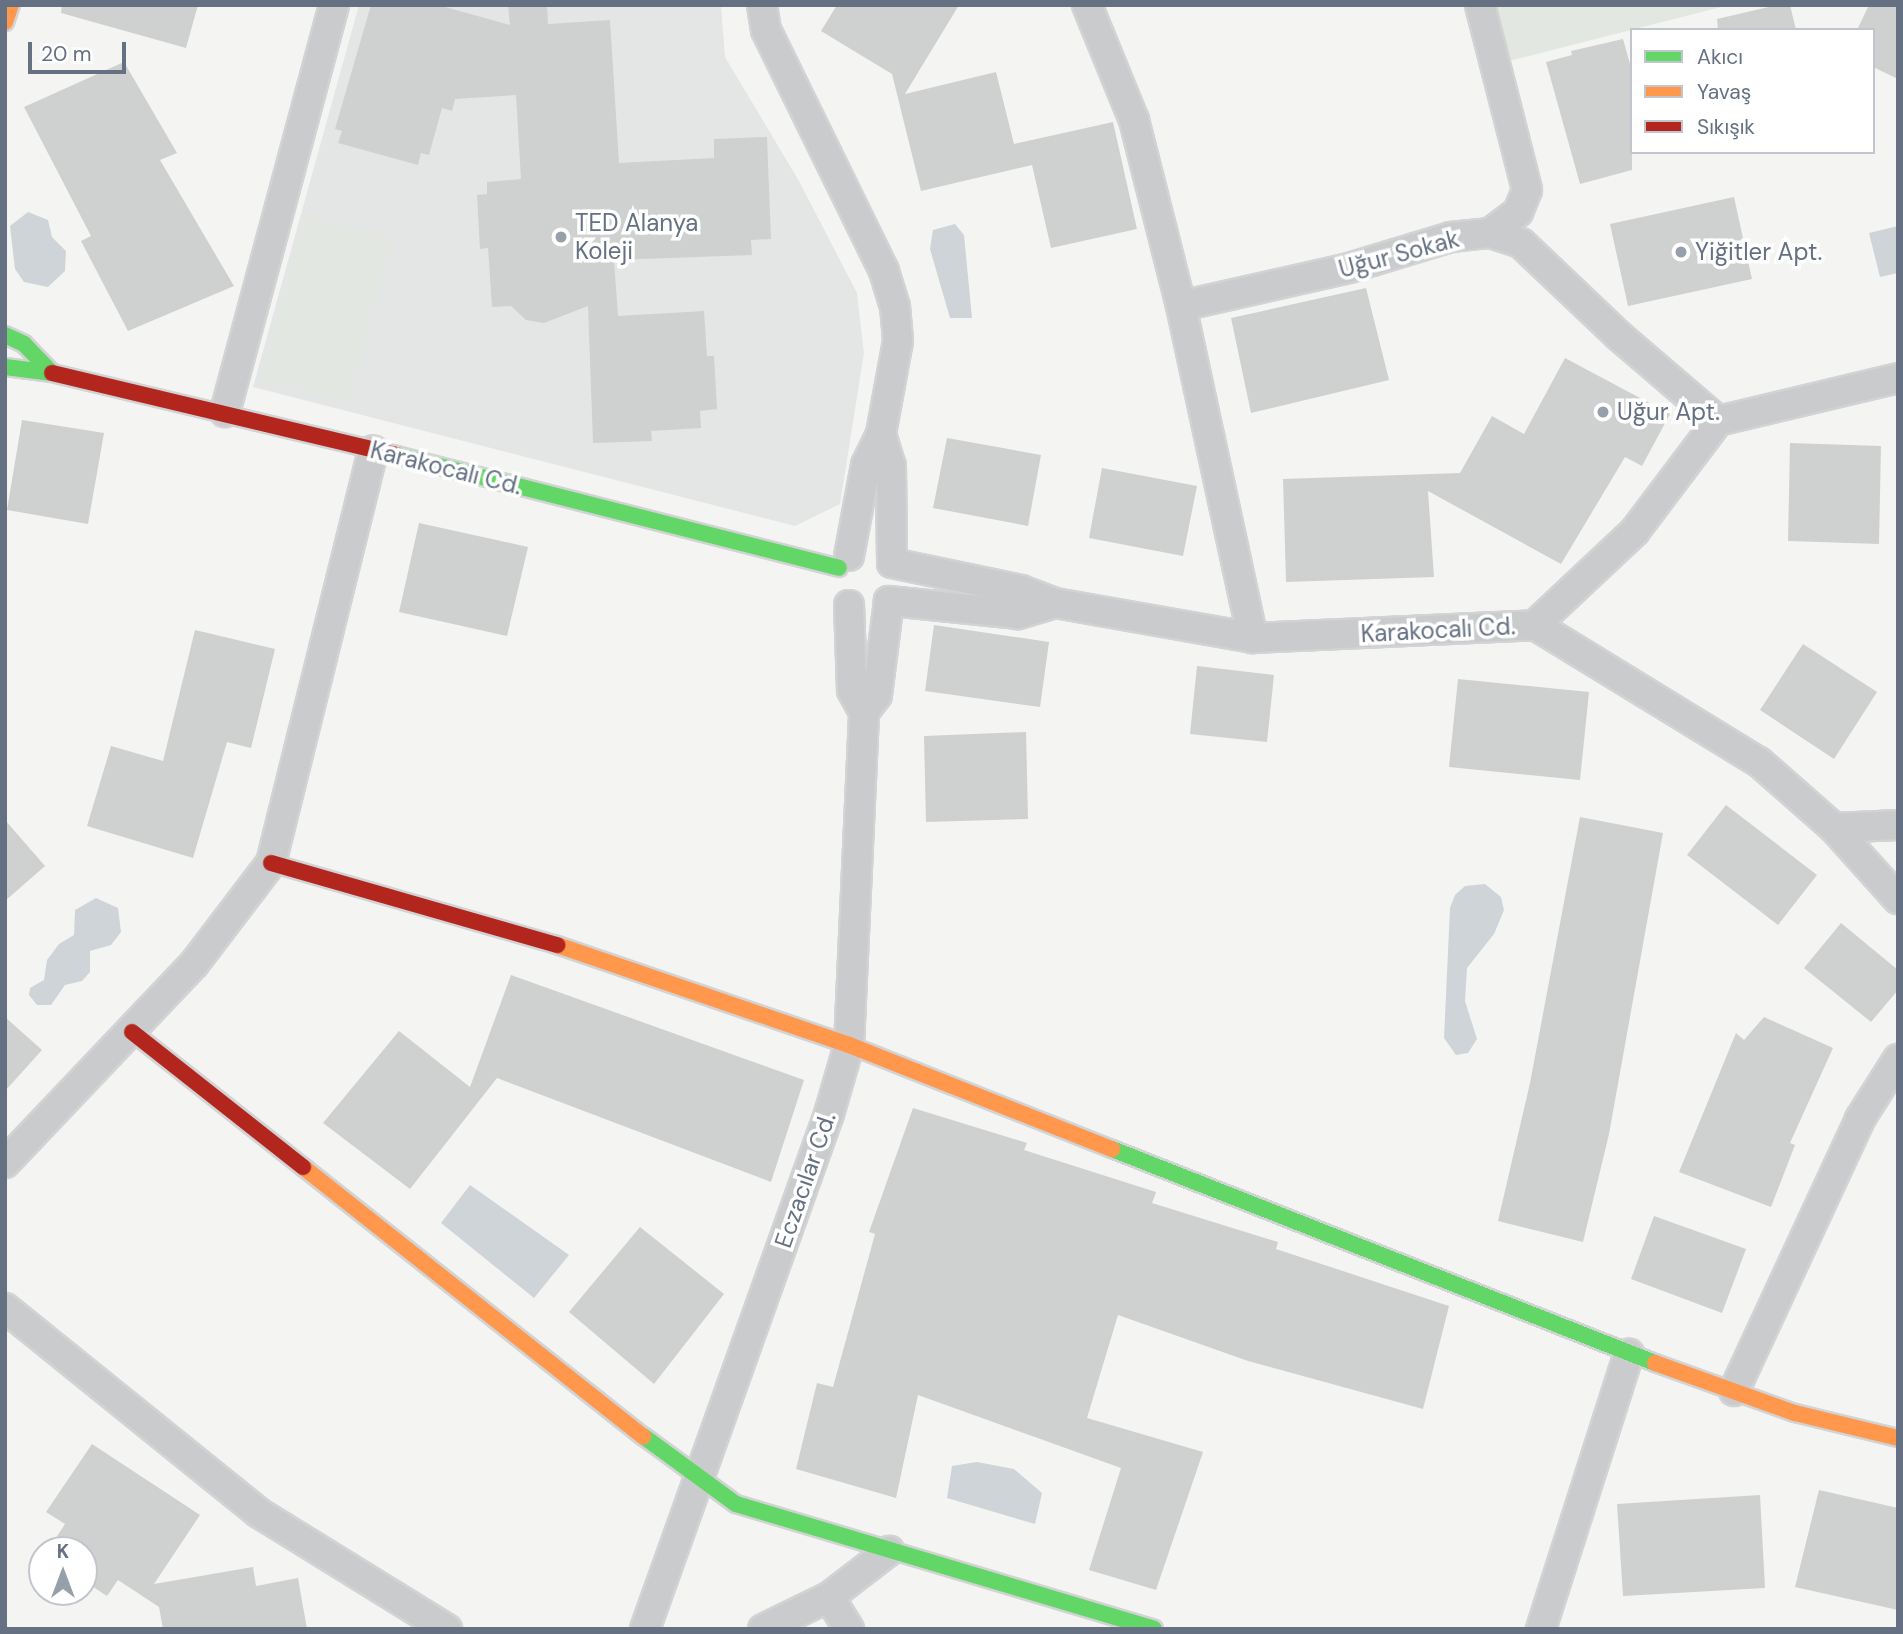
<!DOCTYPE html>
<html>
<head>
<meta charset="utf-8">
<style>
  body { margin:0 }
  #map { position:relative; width:1903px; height:1634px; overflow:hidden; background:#f4f5f3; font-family:"DM Sans",sans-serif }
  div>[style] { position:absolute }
  .built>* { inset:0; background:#e4e6e6 }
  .green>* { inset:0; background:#e2e7e1 }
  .water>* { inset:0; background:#ced4d8 }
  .building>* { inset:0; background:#cfd0d0 }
  .roads { filter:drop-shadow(2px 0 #d2d3d4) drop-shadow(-2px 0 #d2d3d4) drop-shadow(0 2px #d2d3d4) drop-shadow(0 -2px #d2d3d4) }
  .street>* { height:28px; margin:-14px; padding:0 14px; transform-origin:14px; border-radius:14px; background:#cacbcd }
  .fast>* { height:16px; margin:-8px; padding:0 8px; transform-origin:8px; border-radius:8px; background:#63d668 }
  .slow>* { height:16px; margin:-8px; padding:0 8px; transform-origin:8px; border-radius:8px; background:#ff974d }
  .jam>* { height:16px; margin:-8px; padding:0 8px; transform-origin:8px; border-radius:8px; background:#b3261e }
  .dots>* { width:19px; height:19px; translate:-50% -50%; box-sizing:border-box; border:4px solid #fff; border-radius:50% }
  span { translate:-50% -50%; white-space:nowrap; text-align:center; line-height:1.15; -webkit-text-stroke:7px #fff; paint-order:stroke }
  .poi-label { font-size:24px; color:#657083 }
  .left { translate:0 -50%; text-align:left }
  .street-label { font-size:24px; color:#657083 }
  .frame { position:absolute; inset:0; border:7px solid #657083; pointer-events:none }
  .legend { position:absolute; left:1630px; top:28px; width:245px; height:126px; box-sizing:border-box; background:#fff; border:2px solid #c1c6cd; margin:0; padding:9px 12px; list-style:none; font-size:21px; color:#657083 }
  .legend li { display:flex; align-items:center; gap:14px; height:35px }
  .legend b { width:35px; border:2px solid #c1c6cd }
  .north { position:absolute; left:28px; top:1536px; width:70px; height:70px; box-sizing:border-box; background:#fff; border:2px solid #c1c6cd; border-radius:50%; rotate:0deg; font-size:19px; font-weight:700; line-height:28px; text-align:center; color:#657083 }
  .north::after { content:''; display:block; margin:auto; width:24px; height:32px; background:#979faa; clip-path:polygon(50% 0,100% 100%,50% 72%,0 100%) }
  .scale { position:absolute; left:28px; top:42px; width:98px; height:32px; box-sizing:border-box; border:4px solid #657083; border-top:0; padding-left:9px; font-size:21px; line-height:24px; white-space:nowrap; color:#657083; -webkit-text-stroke:5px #fff; paint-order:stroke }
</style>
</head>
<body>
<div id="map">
  <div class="built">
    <div style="clip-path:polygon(359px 5px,721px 5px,725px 57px,799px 181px,857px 293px,864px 353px,840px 504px,795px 526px,253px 387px)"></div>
  </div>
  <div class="green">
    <div style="clip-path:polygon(1486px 5px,1729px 5px,1501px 63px)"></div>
    <div style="clip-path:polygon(305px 218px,390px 240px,348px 400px,263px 378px)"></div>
  </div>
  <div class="water">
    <div style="clip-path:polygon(28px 212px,48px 220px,52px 237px,66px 251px,65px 271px,48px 287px,24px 282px,15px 269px,10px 226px)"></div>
    <div style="clip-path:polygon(955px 224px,964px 235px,972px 318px,950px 318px,930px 249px,933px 230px)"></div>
    <div style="clip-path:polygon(1898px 226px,1898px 273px,1880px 277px,1869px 233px)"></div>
    <div style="clip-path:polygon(1485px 884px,1501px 897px,1504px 910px,1494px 934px,1467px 968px,1465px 1001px,1477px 1039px,1468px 1053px,1456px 1055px,1444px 1038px,1450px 908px,1455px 895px,1465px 886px)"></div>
    <div style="clip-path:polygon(96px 898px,118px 908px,121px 932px,111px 945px,90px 951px,90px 972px,82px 981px,65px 985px,51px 1005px,37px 1005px,29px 995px,30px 988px,44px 980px,47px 960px,59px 944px,74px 935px,75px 910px)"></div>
    <div style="clip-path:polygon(470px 1185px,569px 1255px,534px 1298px,441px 1223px)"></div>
    <div style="clip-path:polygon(977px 1462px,1014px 1469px,1042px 1493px,1035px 1524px,947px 1498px,952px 1466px)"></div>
  </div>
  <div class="building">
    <div style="clip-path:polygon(62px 5px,198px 5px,186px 48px,61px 13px)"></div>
    <div style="clip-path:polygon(371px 5px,438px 5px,510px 25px,508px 5px,547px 5px,548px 24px,610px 20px,619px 163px,714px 158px,714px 139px,767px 137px,771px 239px,751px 240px,752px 255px,614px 260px,618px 316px,704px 311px,707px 356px,714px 356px,717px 409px,700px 411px,701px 428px,651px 431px,652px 441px,593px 443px,588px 306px,544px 323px,526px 320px,511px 306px,492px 307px,488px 248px,480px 249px,477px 195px,487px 194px,487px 182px,521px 179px,516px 95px,455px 99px,452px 111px,442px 108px,429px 155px,421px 153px,418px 165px,338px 143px,342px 131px,335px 129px)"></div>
    <div style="clip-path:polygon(837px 5px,959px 5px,905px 94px,996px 72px,1014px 144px,1113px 122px,1137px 229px,1051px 248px,1032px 165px,921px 191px,892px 74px,821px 31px)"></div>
    <div style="clip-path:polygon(1777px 5px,1790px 5px,1796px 30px,1718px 30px,1717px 19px)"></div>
    <div style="clip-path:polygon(1869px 5px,1898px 5px,1898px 79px,1873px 67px,1873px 30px,1857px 30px)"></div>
    <div style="clip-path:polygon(1623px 39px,1632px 71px,1632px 170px,1580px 184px,1546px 62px,1572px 55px,1571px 51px)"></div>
    <div style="clip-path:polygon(124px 62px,177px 153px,160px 160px,234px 286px,128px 331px,81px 241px,91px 236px,24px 107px)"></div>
    <div style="clip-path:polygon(1734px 197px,1752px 279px,1628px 306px,1610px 224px)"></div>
    <div style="clip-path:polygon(1366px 288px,1389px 380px,1251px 413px,1231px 318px)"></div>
    <div style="clip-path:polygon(1565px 358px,1670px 414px,1642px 466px,1625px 457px,1561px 564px,1428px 491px,1434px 577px,1286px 582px,1283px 479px,1460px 473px,1492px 416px,1524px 434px)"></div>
    <div style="clip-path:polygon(22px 420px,104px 433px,88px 524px,7px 510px)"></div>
    <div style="clip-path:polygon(947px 438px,1041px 455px,1028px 526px,933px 508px)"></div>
    <div style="clip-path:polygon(1790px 443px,1881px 446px,1879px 544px,1788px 541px)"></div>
    <div style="clip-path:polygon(1102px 468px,1197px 486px,1183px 556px,1089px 538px)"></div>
    <div style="clip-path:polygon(419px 523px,528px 547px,507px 636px,399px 612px)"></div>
    <div style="clip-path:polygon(934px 625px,1049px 642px,1040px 707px,925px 691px)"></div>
    <div style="clip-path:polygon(195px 630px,275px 649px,251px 748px,227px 742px,193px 858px,87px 826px,111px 746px,163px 761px)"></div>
    <div style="clip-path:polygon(1803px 644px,1877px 692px,1834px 759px,1760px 710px)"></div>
    <div style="clip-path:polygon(1197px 666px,1274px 675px,1267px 742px,1190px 734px)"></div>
    <div style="clip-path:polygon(1458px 679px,1589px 692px,1580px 780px,1449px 767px)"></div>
    <div style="clip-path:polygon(1026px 732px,1028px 819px,926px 822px,924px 736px)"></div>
    <div style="clip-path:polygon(1726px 805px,1817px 875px,1778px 925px,1687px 855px)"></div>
    <div style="clip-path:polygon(1580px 817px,1663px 833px,1609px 1134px,1583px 1242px,1498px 1221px,1530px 1083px)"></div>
    <div style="clip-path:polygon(5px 820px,45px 866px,5px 901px)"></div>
    <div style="clip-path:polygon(1841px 923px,1898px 970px,1898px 990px,1871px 1022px,1804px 968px)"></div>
    <div style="clip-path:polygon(511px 975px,804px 1080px,771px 1182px,497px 1078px,410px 1189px,323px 1123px,399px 1031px,470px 1087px)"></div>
    <div style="clip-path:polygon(5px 1017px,42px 1050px,5px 1091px)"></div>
    <div style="clip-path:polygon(1764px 1017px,1833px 1048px,1790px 1143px,1795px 1145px,1771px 1207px,1679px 1172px,1736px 1033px,1744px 1040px)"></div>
    <div style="clip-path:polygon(913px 1108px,1027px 1143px,1024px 1150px,1156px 1192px,1152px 1203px,1278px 1242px,1276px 1249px,1449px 1306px,1423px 1409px,1248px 1361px,1118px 1315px,1087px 1418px,1203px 1452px,1156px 1590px,1089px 1570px,1121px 1468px,918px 1395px,896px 1498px,796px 1469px,817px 1383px,833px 1387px,875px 1234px,869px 1232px)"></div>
    <div style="clip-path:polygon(1654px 1216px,1746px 1249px,1722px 1313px,1631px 1279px)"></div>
    <div style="clip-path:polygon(640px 1227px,724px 1294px,654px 1384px,569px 1312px)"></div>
    <div style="clip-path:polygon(92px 1444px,200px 1515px,154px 1584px,253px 1567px,256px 1586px,298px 1578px,307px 1629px,163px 1629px,159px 1607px,118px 1580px,107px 1596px,84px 1581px,84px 1550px,48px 1550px,65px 1524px,46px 1512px)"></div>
    <div style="clip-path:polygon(1819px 1490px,1898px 1508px,1898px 1610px,1795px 1587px)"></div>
    <div style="clip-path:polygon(1760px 1495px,1765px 1588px,1623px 1596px,1617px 1504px)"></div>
  </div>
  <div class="roads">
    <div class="street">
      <div style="left:762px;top:5px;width:25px;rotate:81deg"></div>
      <div style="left:766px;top:30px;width:268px;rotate:63.9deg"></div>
      <div style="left:884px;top:271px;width:37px;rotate:73deg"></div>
      <div style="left:895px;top:306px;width:35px;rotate:85deg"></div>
      <div style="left:898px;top:341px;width:95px;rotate:100.4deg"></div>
      <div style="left:1087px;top:5px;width:124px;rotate:67.8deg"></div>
      <div style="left:1134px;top:120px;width:192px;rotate:75.8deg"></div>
      <div style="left:1181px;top:306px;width:340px;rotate:77.8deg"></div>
      <div style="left:1480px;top:5px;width:191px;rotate:75.7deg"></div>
      <div style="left:1527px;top:190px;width:24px;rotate:112deg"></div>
      <div style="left:1518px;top:212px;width:35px;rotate:143deg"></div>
      <div style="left:1181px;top:306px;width:172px;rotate:-12.7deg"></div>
      <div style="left:1349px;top:268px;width:107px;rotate:-16.9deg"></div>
      <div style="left:1451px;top:237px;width:39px;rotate:-6deg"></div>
      <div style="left:1490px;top:233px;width:33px;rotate:18deg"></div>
      <div style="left:1521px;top:243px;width:135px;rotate:43.5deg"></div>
      <div style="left:1619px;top:336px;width:130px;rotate:40.6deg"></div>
      <div style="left:225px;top:412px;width:421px;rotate:-75deg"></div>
      <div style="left:849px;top:556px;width:93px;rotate:-79.4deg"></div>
      <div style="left:866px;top:465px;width:34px;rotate:-64deg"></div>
      <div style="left:881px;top:434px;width:34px;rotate:73deg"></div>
      <div style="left:891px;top:466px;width:97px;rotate:89.4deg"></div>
      <div style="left:892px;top:563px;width:132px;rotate:11.8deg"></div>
      <div style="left:1021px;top:590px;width:36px;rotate:21deg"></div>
      <div style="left:1055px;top:603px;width:39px;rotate:163deg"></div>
      <div style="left:1018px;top:614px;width:130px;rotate:-174.2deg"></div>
      <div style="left:889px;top:601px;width:95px;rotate:97.3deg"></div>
      <div style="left:877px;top:695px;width:21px;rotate:127deg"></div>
      <div style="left:864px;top:712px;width:25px;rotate:-119deg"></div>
      <div style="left:852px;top:690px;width:85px;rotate:-92deg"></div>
      <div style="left:1055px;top:603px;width:201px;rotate:10deg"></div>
      <div style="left:1253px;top:638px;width:282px;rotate:-2.6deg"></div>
      <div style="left:1535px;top:625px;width:263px;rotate:31.5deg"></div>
      <div style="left:1759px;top:762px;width:100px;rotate:41.3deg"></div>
      <div style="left:1834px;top:828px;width:96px;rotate:48deg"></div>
      <div style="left:1535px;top:625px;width:137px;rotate:-43.2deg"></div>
      <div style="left:1635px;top:531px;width:138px;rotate:-53deg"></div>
      <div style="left:1718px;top:421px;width:185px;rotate:-13.4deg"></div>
      <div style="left:1834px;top:828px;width:64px;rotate:-2.7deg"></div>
      <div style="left:5px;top:1163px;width:274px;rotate:-46.5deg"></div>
      <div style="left:194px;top:964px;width:127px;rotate:-52.7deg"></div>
      <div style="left:271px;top:863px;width:425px;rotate:-76.1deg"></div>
      <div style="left:5px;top:1308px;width:326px;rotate:38.9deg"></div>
      <div style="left:259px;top:1513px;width:221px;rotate:31.7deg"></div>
      <div style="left:1734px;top:1391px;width:300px;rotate:-65.1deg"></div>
      <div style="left:1860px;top:1119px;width:71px;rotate:-57.7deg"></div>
      <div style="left:829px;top:1597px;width:38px;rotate:58deg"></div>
      <div style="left:645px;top:1629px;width:547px;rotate:-70.34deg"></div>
      <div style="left:829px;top:1114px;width:72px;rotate:-73.8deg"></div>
      <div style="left:849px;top:1045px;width:333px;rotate:-87.4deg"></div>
      <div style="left:763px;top:1629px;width:73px;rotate:-25.9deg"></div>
      <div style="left:829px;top:1597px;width:76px;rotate:-37.5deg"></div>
      <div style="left:1541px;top:1629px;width:289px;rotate:-72.3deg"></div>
    </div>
    <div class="fast">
      <div style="left:5px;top:335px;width:21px;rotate:25deg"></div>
      <div style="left:24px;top:344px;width:40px;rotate:46deg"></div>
      <div style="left:52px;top:373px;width:47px;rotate:-172.7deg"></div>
      <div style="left:396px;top:455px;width:457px;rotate:14.3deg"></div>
      <div style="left:1112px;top:1149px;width:584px;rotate:21.51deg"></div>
      <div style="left:643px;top:1436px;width:115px;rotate:36.2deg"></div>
      <div style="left:736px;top:1504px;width:436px;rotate:16.6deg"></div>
    </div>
    <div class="slow">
      <div style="left:5px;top:22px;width:18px;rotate:-71deg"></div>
      <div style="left:557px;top:945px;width:309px;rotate:18.9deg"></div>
      <div style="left:849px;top:1045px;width:283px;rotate:21.6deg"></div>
      <div style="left:303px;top:1167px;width:434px;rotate:38.4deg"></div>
      <div style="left:1655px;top:1363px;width:149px;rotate:19.7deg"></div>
      <div style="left:1795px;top:1413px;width:106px;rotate:13.6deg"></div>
    </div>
    <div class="jam">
      <div style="left:52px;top:373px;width:354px;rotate:13.4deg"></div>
      <div style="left:271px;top:863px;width:298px;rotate:16deg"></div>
      <div style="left:132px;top:1032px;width:218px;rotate:38.3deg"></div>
    </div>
  </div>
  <div class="dots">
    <div style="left:561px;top:237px;background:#979faa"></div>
    <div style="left:1681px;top:252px;background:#979faa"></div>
    <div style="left:1603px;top:412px;background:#979faa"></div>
  </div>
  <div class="poi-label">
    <span class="left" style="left:575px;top:237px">TED Alanya<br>Koleji</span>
    <span class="left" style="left:1695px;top:252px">Yiğitler Apt.</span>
    <span class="left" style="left:1617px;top:412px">Uğur Apt.</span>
  </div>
  <div class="street-label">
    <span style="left:1399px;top:254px;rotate:-15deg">Uğur Sokak</span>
    <span style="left:446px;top:468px;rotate:14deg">Karakocalı Cd.</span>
    <span style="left:1438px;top:630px;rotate:-3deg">Karakocalı Cd.</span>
    <span style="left:805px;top:1180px;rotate:-71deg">Eczacılar Cd.</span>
  </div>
  <div class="frame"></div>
  <ul class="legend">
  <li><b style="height:9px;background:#63d668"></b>Akıcı</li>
  <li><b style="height:9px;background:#ff974d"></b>Yavaş</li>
  <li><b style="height:9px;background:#b3261e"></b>Sıkışık</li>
  </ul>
  <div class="north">K</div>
  <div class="scale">20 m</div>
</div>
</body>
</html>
